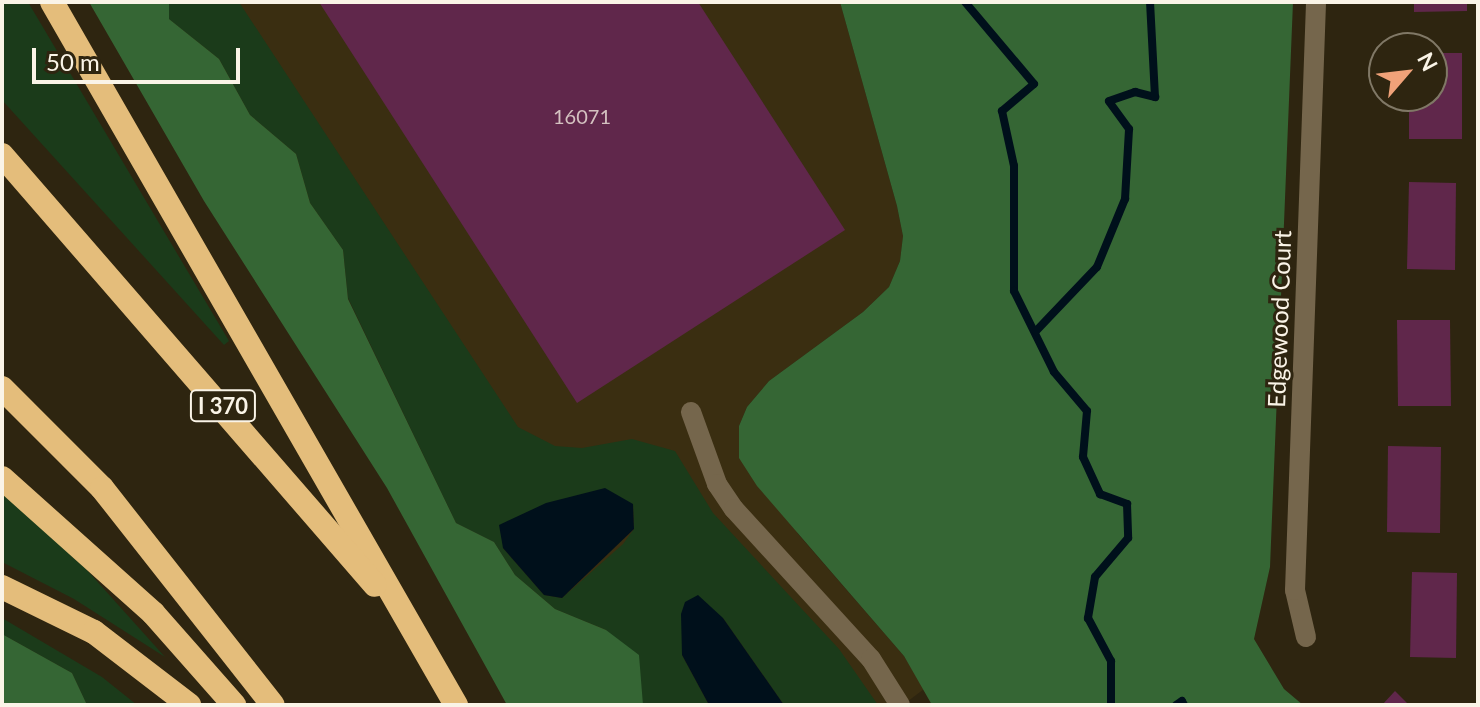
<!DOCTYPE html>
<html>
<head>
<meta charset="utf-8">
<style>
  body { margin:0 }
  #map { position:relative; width:1480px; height:707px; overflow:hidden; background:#2e2510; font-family:Lato,sans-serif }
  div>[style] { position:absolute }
  .built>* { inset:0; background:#3a2e11 }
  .green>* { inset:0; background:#1b3b1a }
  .forest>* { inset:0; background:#356634 }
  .water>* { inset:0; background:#00101b }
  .stream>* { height:8px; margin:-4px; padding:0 4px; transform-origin:4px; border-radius:4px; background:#00101b }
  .building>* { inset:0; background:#60274b }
  .minor>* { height:20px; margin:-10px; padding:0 10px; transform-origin:10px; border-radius:10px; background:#75664c }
  .highway>* { height:24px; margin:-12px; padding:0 12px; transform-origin:12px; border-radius:12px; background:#e4bd7b }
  span { translate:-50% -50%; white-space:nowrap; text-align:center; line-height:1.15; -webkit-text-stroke:6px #2e2510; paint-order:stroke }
  .number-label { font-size:20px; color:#d4c1c0 }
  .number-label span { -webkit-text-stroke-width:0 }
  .shield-label span { padding:2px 6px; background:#2e2510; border:2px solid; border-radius:6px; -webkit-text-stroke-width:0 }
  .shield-label { font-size:22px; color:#faf4e7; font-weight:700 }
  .street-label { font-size:24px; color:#faf4e7 }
  .frame { position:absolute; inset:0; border:4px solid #faf4e7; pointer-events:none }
  .north { position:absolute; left:1368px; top:32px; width:80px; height:80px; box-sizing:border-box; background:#2e2510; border:2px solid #807866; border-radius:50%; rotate:62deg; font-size:22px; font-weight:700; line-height:32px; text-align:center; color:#faf4e7 }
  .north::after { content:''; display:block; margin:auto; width:28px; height:36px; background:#f0a279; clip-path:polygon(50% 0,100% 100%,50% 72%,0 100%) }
  .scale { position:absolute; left:32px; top:48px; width:208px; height:36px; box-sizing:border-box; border:4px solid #faf4e7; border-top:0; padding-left:10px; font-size:24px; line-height:28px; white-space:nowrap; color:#faf4e7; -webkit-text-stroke:6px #2e2510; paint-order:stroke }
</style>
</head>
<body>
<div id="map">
  <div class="built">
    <div style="clip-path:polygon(169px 2px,840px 2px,897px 206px,903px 236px,900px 261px,889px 287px,863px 312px,769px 381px,747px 407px,739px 426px,798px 534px,904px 656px,924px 689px,903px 705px,643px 705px)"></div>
  </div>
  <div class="green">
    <div style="clip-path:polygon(2px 2px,28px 2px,229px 341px,224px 345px,2px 100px)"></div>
    <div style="clip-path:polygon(evenodd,169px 2px,239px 2px,518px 427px,555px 446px,582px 448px,632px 439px,675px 451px,713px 513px,839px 649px,878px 705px,784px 705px,723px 618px,682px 655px,709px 705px,643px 705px,606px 630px,555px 609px,515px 575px,494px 542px,456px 523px,348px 298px,343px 250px,310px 203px,296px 154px,250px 115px,219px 59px,169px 19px,169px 2px,633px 504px,634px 529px,623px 544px,562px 598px,544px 595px,503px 548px,633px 504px)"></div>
    <div style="clip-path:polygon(2px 492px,86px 569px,165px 657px,74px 599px,2px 562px)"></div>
    <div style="clip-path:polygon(2px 618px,102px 677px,137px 705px,87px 705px,72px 673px,2px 634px)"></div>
  </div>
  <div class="forest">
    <div style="clip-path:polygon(89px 2px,169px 2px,169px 19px,219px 59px,250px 115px,296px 154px,310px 203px,343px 250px,348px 299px,456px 523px,494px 542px,515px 575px,555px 609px,606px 630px,639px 655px,643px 705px,507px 705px,387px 488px,204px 201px)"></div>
    <div style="clip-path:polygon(840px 2px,1293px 2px,1270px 567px,1254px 639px,1284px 689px,1303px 705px,932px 705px,904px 656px,757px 486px,739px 458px,739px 426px,747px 407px,769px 381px,863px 312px,889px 287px,900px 261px,903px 236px,897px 206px)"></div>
    <div style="clip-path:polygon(2px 634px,72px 673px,87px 705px,2px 705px)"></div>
  </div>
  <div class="water">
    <div style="clip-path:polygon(605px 488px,633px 504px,634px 529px,562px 598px,544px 595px,503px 548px,499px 525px,546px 503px)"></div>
    <div style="clip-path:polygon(698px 595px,723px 618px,784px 705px,709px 705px,682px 655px,681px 614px,685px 602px)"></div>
  </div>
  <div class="stream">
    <div style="left:965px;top:2px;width:107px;rotate:49.9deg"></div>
    <div style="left:1034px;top:84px;width:42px;rotate:139.8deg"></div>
    <div style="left:1002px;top:111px;width:56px;rotate:77.7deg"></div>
    <div style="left:1014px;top:166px;width:125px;rotate:90deg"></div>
    <div style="left:1014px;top:291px;width:90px;rotate:63.7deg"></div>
    <div style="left:1054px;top:372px;width:51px;rotate:49.8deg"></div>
    <div style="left:1087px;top:411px;width:46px;rotate:95deg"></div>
    <div style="left:1083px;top:457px;width:41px;rotate:65.3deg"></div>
    <div style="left:1100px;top:494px;width:29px;rotate:20deg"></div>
    <div style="left:1127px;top:504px;width:34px;rotate:88deg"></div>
    <div style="left:1128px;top:538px;width:51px;rotate:130.2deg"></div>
    <div style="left:1095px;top:577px;width:42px;rotate:99.7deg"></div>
    <div style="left:1088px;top:618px;width:49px;rotate:61.9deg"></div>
    <div style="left:1111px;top:661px;width:44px;rotate:90deg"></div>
    <div style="left:1036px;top:331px;width:88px;rotate:-46.4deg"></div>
    <div style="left:1097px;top:267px;width:74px;rotate:-67.6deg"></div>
    <div style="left:1125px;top:199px;width:70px;rotate:-86.7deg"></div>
    <div style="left:1129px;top:129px;width:34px;rotate:-126deg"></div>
    <div style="left:1109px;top:101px;width:28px;rotate:-19deg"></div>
    <div style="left:1135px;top:92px;width:21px;rotate:14deg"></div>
    <div style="left:1155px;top:97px;width:95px;rotate:-93deg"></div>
    <div style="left:1176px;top:705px;width:7px;rotate:-34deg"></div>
    <div style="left:1182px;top:701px;width:4px;rotate:63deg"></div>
  </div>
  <div class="building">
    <div style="clip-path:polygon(319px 2px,698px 2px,845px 230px,577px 403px)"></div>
    <div style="clip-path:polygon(1414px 2px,1467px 2px,1467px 11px,1414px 12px)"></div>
    <div style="clip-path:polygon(1432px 53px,1462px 53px,1462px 139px,1409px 139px,1409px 96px,1432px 96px)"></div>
    <div style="clip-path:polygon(1409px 182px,1456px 183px,1455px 270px,1407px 269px)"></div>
    <div style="clip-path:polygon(1397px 320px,1450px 320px,1451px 406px,1398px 406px)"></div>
    <div style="clip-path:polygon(1388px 446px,1441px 447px,1440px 533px,1387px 532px)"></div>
    <div style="clip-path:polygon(1412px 572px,1457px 573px,1456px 658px,1410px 657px)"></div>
    <div style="clip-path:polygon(1395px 691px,1409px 705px,1382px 705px)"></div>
  </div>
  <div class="minor">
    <div style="left:691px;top:412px;width:77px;rotate:70.1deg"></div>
    <div style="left:717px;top:484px;width:30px;rotate:56deg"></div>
    <div style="left:734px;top:509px;width:203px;rotate:47.6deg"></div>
    <div style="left:871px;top:659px;width:54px;rotate:57.8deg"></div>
    <div style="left:1306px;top:637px;width:48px;rotate:-103.2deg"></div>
    <div style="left:1295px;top:590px;width:588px;rotate:-87.95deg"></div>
  </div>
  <div class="highway">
    <div style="left:52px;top:2px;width:811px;rotate:60.11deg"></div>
    <div style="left:2px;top:155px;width:569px;rotate:49.06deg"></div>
    <div style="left:2px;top:388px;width:141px;rotate:45deg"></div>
    <div style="left:102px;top:488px;width:276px;rotate:51.8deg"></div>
    <div style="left:2px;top:478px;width:203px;rotate:41.8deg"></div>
    <div style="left:153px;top:613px;width:123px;rotate:48.6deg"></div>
    <div style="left:2px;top:587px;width:102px;rotate:26.1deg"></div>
    <div style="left:94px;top:632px;width:120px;rotate:37.5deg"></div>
  </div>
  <div class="number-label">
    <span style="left:582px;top:116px">16071</span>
  </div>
  <div class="shield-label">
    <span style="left:223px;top:406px">I 370</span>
  </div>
  <div class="street-label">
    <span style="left:1279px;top:319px;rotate:-88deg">Edgewood Court</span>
  </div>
  <div class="frame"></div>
  <div class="north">N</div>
  <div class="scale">50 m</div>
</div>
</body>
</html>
